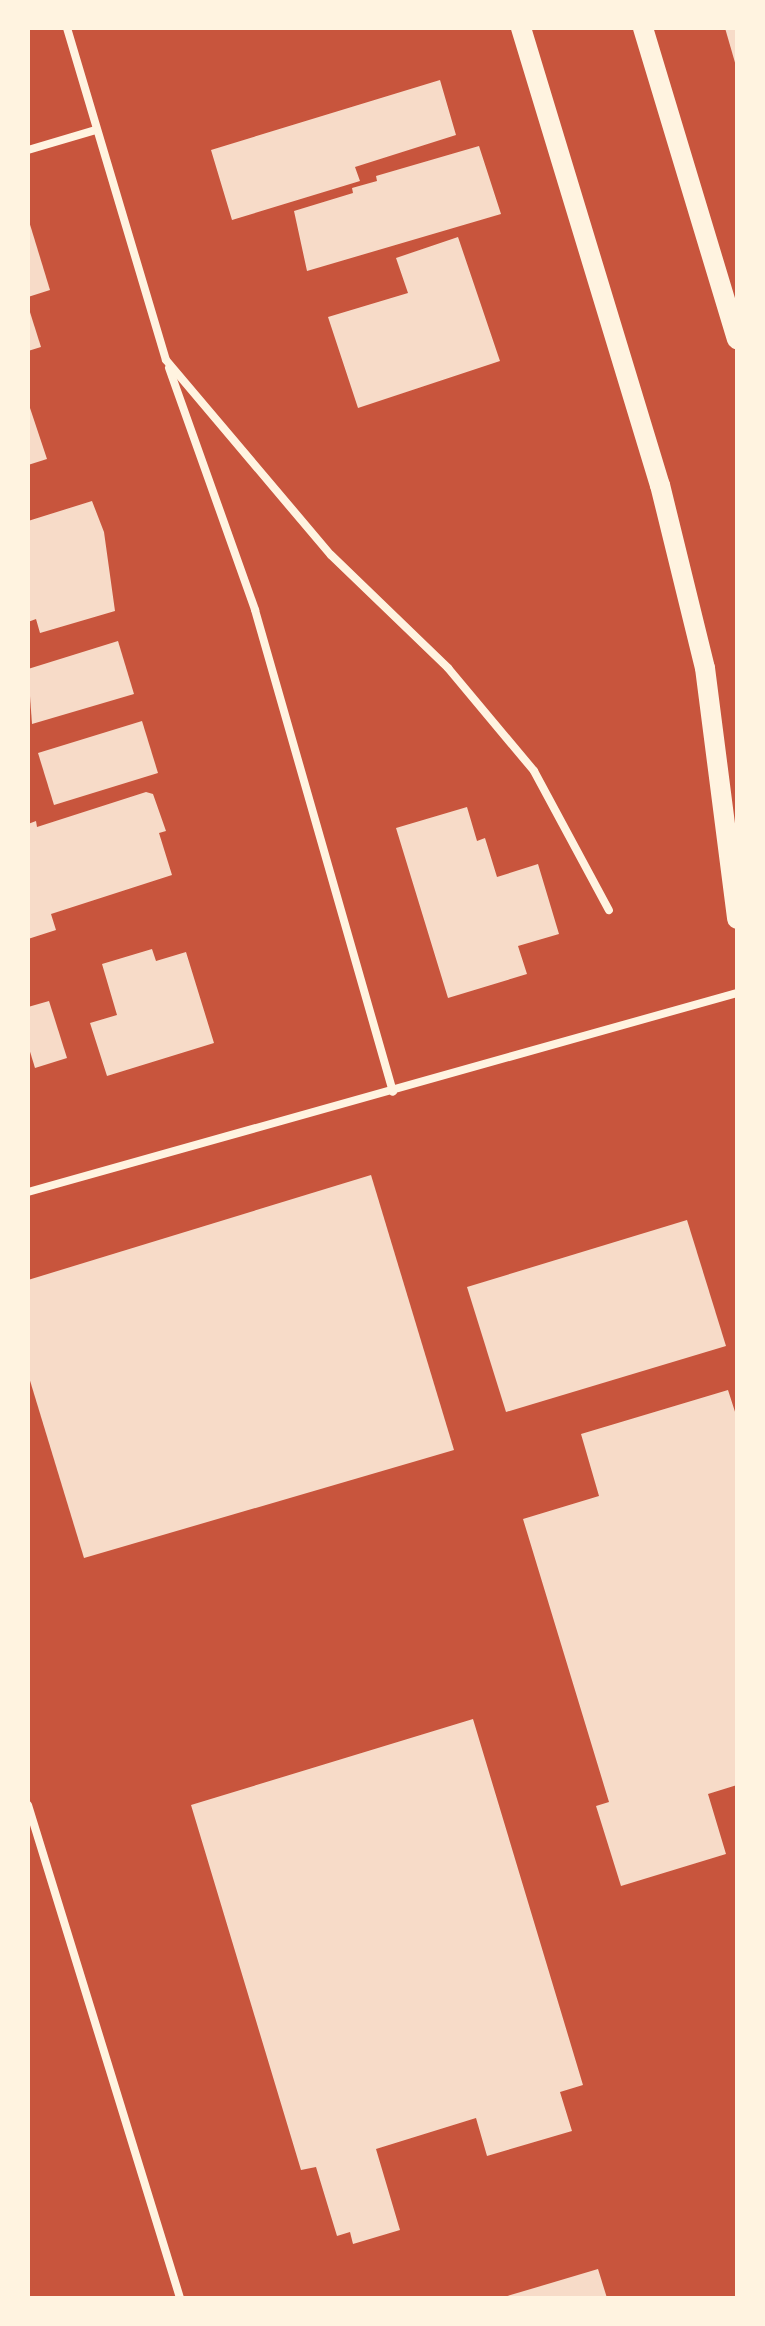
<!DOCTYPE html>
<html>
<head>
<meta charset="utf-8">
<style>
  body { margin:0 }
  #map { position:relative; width:765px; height:2326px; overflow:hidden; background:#c8553d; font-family:"DejaVu Sans",sans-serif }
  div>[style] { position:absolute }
  .building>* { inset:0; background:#f7dbc8 }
  .minor>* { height:8px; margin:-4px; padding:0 4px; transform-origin:4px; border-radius:4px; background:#fff3e0 }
  .primary>* { height:20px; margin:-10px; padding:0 10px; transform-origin:10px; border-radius:10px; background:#fff3e0 }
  span { translate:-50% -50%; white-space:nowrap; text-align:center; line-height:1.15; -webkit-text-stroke:6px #fff3e0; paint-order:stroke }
  .frame { position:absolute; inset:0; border:30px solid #fff3e0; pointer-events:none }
</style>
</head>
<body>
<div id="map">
  <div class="building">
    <div style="clip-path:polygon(725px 28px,737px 28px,737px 66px,736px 66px)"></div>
    <div style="clip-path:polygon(440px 80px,456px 135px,355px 167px,360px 181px,232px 220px,211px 150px)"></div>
    <div style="clip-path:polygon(479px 146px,501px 214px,307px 271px,294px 211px,353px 193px,352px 188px,377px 181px,376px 176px)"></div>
    <div style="clip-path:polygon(28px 218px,50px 290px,28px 297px)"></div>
    <div style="clip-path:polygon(458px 237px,500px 361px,358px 408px,328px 317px,408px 293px,396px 258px)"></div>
    <div style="clip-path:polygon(28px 306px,41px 347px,28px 351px)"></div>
    <div style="clip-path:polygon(28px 402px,47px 459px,28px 465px)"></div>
    <div style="clip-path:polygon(92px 501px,104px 532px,115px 611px,40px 633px,36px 619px,28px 622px,28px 521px)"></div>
    <div style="clip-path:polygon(118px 641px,134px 694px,32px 724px,28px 669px)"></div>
    <div style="clip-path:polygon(142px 721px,158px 773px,54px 805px,38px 753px)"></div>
    <div style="clip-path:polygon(146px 792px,153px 794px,166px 831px,159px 833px,172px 875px,51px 914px,56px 930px,28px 939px,28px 824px,36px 821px,37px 827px)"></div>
    <div style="clip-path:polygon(467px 807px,477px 841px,485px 838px,497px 877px,538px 864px,559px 934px,518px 946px,527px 974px,448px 998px,396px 828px)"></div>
    <div style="clip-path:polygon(152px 949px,156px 961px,186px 952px,214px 1043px,107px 1076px,90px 1023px,117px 1015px,102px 964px)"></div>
    <div style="clip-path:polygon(49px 1001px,67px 1058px,35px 1068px,28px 1045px,28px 1007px)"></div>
    <div style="clip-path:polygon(371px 1175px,454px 1450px,84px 1558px,28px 1374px,28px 1280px)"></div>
    <div style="clip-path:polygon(687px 1220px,726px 1346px,506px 1412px,467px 1287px)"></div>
    <div style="clip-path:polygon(728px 1390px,737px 1418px,737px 1785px,708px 1794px,726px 1854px,621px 1886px,596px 1806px,609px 1802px,523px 1519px,599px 1496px,581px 1434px)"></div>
    <div style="clip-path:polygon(473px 1719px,583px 2085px,560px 2092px,572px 2131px,487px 2156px,476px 2118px,376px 2149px,400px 2230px,353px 2244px,350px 2232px,337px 2236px,316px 2167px,301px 2170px,191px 1805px)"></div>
    <div style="clip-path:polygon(598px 2269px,607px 2298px,505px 2298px,504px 2297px)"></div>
  </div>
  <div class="minor">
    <div style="left:67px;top:28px;width:346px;rotate:73.4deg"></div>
    <div style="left:166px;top:360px;width:255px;rotate:49.8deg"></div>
    <div style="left:331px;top:555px;width:163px;rotate:44deg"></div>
    <div style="left:448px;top:668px;width:134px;rotate:50.1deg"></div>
    <div style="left:534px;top:771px;width:158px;rotate:61.7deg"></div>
    <div style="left:28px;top:150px;width:71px;rotate:-16.4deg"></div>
    <div style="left:169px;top:368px;width:257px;rotate:70.4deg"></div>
    <div style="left:255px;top:610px;width:501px;rotate:74.02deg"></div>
    <div style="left:28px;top:1192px;width:736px;rotate:-15.68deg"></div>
    <div style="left:28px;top:1805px;width:516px;rotate:72.86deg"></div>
  </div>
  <div class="primary">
    <div style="left:521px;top:28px;width:478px;rotate:73.1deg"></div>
    <div style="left:660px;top:485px;width:188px;rotate:76.2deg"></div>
    <div style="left:705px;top:668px;width:253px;rotate:82.7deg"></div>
    <div style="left:643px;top:28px;width:325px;rotate:73.2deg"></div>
  </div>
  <div class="frame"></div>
</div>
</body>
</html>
